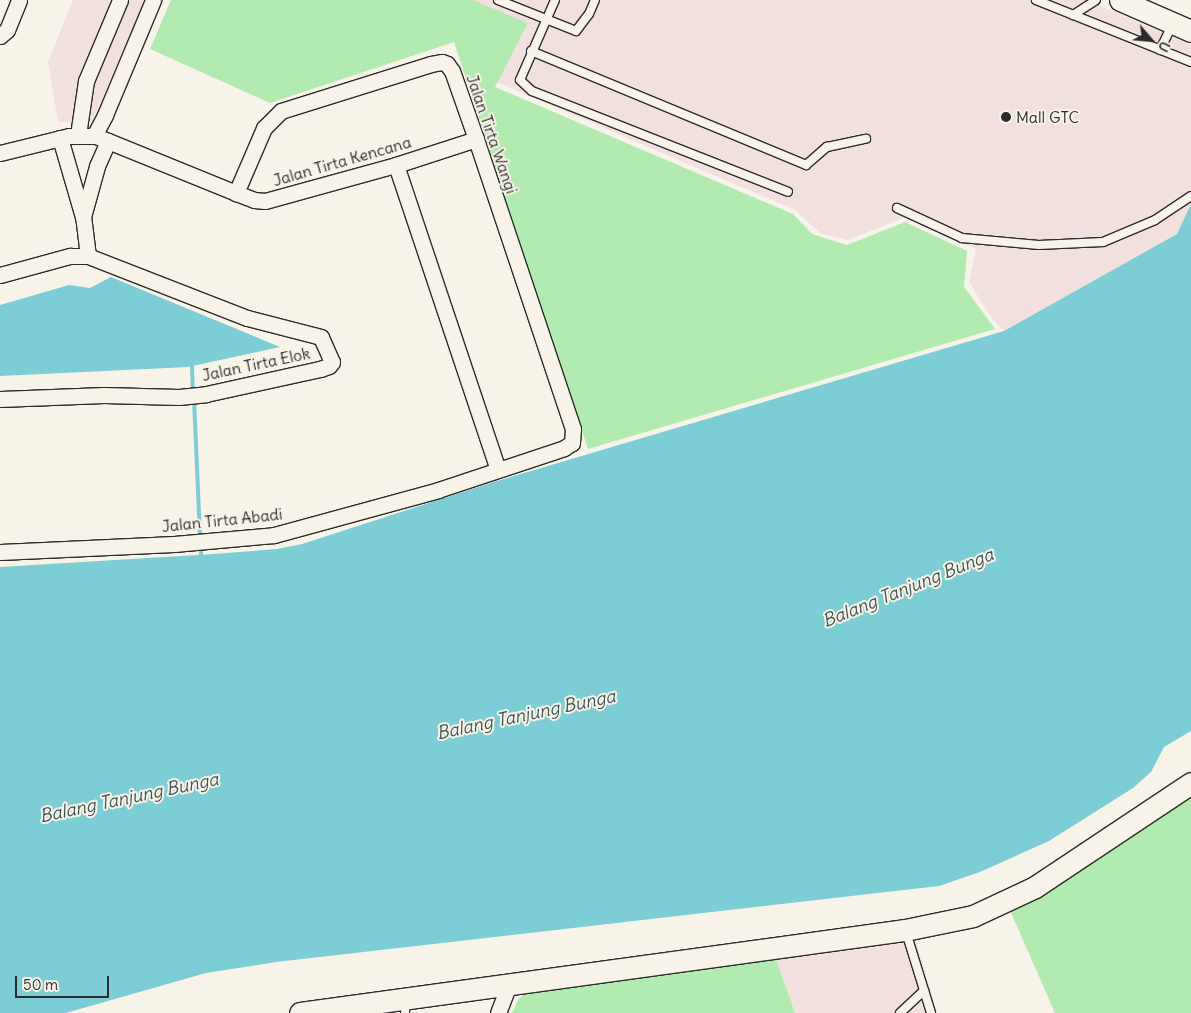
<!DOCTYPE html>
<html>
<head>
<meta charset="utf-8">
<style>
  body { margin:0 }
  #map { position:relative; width:1191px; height:1013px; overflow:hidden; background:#f7f3e8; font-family:Delius,sans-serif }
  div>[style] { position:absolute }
  .built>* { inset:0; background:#f2e0df }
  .green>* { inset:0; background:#b1ebaf }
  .water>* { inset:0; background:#7ccdd5 }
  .stream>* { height:4px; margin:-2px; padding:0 2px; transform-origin:2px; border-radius:2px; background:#7ccdd5 }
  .roads { filter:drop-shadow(1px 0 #2b2b2b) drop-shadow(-1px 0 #2b2b2b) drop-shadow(0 1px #2b2b2b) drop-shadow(0 -1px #2b2b2b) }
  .lane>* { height:8px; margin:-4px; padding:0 4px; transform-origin:4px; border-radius:4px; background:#f7f3e8 }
  .street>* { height:15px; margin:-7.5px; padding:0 7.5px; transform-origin:7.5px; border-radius:7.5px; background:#f7f3e8 }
  .secondary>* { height:21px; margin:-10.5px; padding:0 10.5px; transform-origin:10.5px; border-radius:10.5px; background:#f7f3e8 }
  .dots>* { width:14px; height:14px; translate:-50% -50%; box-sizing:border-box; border:2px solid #f7f3e8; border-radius:50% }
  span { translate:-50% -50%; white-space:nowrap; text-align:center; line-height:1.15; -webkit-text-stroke:4px #f7f3e8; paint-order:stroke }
  .poi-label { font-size:16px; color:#2b2b2b }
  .left { translate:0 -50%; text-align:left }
  .street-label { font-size:16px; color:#2b2b2b }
  .water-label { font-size:18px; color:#3f5456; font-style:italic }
  .north { position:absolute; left:1126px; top:15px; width:50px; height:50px; -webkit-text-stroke:4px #f7f3e8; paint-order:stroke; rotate:117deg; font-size:14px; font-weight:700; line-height:20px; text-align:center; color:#2b2b2b }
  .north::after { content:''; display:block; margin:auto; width:18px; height:22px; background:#2b2b2b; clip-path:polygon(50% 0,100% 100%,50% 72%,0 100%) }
  .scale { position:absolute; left:15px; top:976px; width:94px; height:22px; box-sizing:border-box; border:2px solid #2b2b2b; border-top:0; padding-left:6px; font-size:15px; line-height:18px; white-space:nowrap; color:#2b2b2b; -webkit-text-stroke:4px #f7f3e8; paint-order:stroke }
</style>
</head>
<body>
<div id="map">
  <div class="built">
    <div style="clip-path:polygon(73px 0,145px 0,92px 122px,58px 122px,48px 62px)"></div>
    <div style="clip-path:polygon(473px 0,1087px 0,1191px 45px,1191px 204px,1177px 234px,1004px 331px,991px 317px,969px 282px,976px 249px,906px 217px,848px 240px,821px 234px,795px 210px,497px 82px,527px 23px)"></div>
    <div style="clip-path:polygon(912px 927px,937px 1013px,795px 1013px,772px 948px)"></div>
  </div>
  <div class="green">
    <div style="clip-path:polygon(171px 0,473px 0,528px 23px,495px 87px,793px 214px,812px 234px,847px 245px,905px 222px,967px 251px,964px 287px,995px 329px,588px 449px,454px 42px,270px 103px,150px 49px)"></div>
    <div style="clip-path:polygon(1191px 788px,1191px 1013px,1055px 1013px,1009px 908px)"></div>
    <div style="clip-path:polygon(772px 948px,795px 1013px,512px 1013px,518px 1000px,534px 984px)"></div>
  </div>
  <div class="water">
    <div style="clip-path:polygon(1191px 204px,1191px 731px,1164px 747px,1151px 772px,1133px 788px,1049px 841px,980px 872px,939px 886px,276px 962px,206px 973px,66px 1013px,0 1013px,0 567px,214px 554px,277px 549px,302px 544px,497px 481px,1004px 331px,1177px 234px)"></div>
    <div style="clip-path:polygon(111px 277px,280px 347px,188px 367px,0 376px,0 305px,69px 285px,90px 288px)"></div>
  </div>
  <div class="stream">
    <div style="left:192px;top:366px;width:26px;rotate:88deg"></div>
    <div style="left:194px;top:399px;width:140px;rotate:87.5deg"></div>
    <div style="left:201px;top:546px;width:9px;rotate:90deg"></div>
  </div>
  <div class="roads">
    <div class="lane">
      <div style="left:498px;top:0;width:84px;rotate:21.7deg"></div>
      <div style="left:576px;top:31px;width:21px;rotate:-53deg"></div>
      <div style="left:589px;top:14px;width:15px;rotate:-67deg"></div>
      <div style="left:555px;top:0;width:87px;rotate:113.6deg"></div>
      <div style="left:520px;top:80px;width:16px;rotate:43deg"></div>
      <div style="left:532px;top:91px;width:275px;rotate:21.5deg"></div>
      <div style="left:1036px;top:0;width:167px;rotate:21.8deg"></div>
      <div style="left:1073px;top:15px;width:27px;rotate:-33deg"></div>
      <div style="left:1160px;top:50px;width:28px;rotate:-64deg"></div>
      <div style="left:531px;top:51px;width:298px;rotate:22.5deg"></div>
      <div style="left:806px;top:165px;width:28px;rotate:-41deg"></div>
      <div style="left:827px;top:147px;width:40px;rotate:-12deg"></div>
      <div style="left:897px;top:208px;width:72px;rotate:24.8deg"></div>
      <div style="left:962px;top:238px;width:77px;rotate:5.2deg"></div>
      <div style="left:1039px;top:245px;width:64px;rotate:-2.7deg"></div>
      <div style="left:1103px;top:242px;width:56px;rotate:-22.9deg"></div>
      <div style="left:1155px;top:220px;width:43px;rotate:-33.7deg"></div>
      <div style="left:906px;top:932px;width:85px;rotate:72.8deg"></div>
      <div style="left:405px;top:1013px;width:14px;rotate:-86deg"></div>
      <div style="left:900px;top:1013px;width:33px;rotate:-43deg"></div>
    </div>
    <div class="street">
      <div style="left:0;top:36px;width:9px;rotate:-41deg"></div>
      <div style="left:7px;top:30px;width:32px;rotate:-68deg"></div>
      <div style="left:78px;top:135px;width:55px;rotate:-81.6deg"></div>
      <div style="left:86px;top:81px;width:88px;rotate:-67.2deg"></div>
      <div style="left:60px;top:138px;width:82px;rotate:73.8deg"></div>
      <div style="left:108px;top:141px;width:138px;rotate:22.1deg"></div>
      <div style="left:236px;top:193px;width:19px;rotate:21deg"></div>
      <div style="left:254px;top:200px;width:11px;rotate:5deg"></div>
      <div style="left:265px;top:201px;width:136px;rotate:-15.4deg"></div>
      <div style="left:396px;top:165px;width:84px;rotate:-18deg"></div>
      <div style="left:0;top:153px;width:71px;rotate:-13.8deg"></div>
      <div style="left:69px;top:136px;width:25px"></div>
      <div style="left:94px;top:136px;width:24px;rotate:-62deg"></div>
      <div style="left:105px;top:115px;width:125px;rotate:-67.3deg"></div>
      <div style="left:396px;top:165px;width:321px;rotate:71.5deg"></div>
      <div style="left:0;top:275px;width:73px;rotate:-15.2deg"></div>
      <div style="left:70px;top:256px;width:18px"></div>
      <div style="left:88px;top:256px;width:39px;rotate:-97deg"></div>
      <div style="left:83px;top:217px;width:53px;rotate:-74.6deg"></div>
      <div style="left:97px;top:166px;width:27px;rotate:-66deg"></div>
      <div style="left:108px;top:141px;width:11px;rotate:-158deg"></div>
      <div style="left:0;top:399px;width:104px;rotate:-2.2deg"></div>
      <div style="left:104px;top:395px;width:75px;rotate:1.5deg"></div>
      <div style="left:179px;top:397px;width:27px;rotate:-6deg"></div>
      <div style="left:206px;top:394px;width:117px;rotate:-12.4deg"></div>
      <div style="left:320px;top:369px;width:9px;rotate:-18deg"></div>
      <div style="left:329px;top:366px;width:5px;rotate:-53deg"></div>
      <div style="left:332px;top:362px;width:27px;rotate:-114deg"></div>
      <div style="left:321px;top:337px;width:76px;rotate:-165.6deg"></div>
      <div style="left:247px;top:318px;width:171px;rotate:-158.7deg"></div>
      <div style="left:0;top:552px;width:174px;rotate:-2.6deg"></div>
      <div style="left:174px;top:544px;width:100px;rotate:-5.1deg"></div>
      <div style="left:274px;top:535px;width:170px;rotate:-15.3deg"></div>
      <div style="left:438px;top:490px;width:133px;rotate:-18.4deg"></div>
      <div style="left:564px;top:448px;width:9px;rotate:-32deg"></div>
      <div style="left:572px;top:443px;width:14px;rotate:-86deg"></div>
      <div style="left:573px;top:429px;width:306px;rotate:-108.5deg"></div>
      <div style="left:476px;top:139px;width:72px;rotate:-109.4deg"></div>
      <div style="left:452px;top:71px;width:9px;rotate:-126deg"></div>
      <div style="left:447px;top:64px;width:5px;rotate:-158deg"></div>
      <div style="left:442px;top:62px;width:11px;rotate:170deg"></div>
      <div style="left:431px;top:64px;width:157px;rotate:162.6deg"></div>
      <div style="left:281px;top:111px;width:24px;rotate:135deg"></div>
      <div style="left:264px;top:128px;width:71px;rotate:113.3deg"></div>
      <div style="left:498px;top:1013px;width:31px;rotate:-69deg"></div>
    </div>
    <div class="secondary">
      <div style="left:1120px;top:0;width:77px;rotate:23.6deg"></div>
      <div style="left:300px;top:1013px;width:611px;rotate:-7.81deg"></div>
      <div style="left:905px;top:930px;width:69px;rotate:-11.6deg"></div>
      <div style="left:973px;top:916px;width:68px;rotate:-25.1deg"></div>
      <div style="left:1035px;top:887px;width:187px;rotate:-33.7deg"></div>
    </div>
  </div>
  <div class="dots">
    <div style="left:1006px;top:117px;background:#2b2b2b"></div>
  </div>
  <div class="poi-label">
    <span class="left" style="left:1016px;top:117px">Mall GTC</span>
  </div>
  <div class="street-label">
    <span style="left:492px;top:134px;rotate:71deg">Jalan Tirta Wangi</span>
    <span style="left:342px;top:161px;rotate:-16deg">Jalan Tirta Kencana</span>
    <span style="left:256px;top:364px;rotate:-12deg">Jalan Tirta Elok</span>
    <span style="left:222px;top:520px;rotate:-6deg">Jalan Tirta Abadi</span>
  </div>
  <div class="water-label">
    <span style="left:908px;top:588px;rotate:-22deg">Balang Tanjung Bunga</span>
    <span style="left:526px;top:715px;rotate:-12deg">Balang Tanjung Bunga</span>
    <span style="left:129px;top:798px;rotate:-12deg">Balang Tanjung Bunga</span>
  </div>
  <div class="north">U</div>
  <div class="scale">50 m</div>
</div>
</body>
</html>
